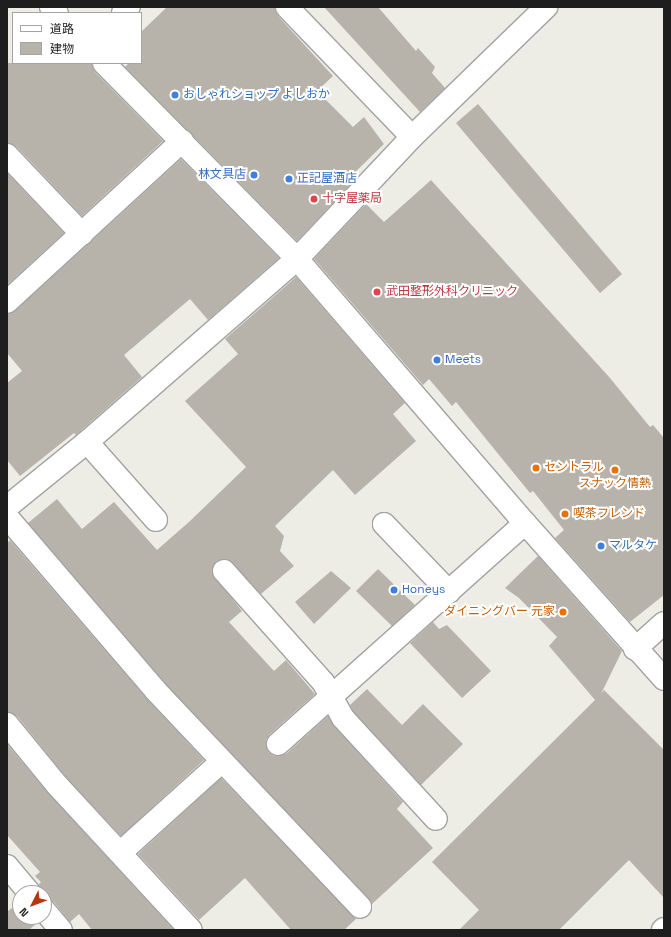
<!DOCTYPE html>
<html>
<head>
<meta charset="utf-8">
<style>
  body { margin:0 }
  #map { position:relative; width:671px; height:937px; overflow:hidden; background:#eeede5; font-family:"Space Grotesk","Noto Sans JP",sans-serif }
  div>[style] { position:absolute }
  .building>* { inset:0; background:#b7b3ab }
  .roads { filter:drop-shadow(1px 0 #a2a2a2) drop-shadow(-1px 0 #a2a2a2) drop-shadow(0 1px #a2a2a2) drop-shadow(0 -1px #a2a2a2) }
  .minor>* { height:22px; margin:-11px; padding:0 11px; transform-origin:11px; border-radius:11px; background:#fff }
  .dots>* { width:11px; height:11px; translate:-50% -50%; box-sizing:border-box; border:2px solid #fff; border-radius:50% }
  span { translate:-50% -50%; white-space:nowrap; text-align:center; line-height:1.15; -webkit-text-stroke:4px #fff; paint-order:stroke }
  .shop-label { font-size:12px; color:#366cbe }
  .left { translate:0 -50%; text-align:left }
  .right { translate:-100% -50%; text-align:right }
  .health-label { font-size:12px; color:#be3a42 }
  .food-label { font-size:12px; color:#c56008 }
  .frame { position:absolute; inset:0; border:8px solid #1e1e1e; pointer-events:none }
  .legend { position:absolute; left:12px; top:12px; width:130px; height:52px; box-sizing:border-box; background:#fff; border:1px solid #a5a5a5; margin:0; padding:5px 7px; list-style:none; font-size:12px; color:#1e1e1e }
  .legend li { display:flex; align-items:center; gap:8px; height:20px }
  .legend b { width:20px; border:1px solid #a5a5a5 }
  .north { position:absolute; left:12px; top:885px; width:40px; height:40px; box-sizing:border-box; background:#fff; border:1px solid #a5a5a5; border-radius:50%; rotate:228deg; font-size:11px; font-weight:700; line-height:16px; text-align:center; color:#1e1e1e }
  .north::after { content:''; display:block; margin:auto; width:14px; height:18px; background:#b31; clip-path:polygon(50% 0,100% 100%,50% 72%,0 100%) }
</style>
</head>
<body>
<div id="map">
  <div class="building">
    <div style="clip-path:polygon(167px 7px,275px 7px,278px 16px,333px 76px,317px 91px,353px 127px,364px 117px,384px 144px,345px 182px,349px 186px,297px 241px,125px 67px,129px 63px,141px 63px,141px 32px)"></div>
    <div style="clip-path:polygon(324px 7px,378px 7px,416px 51px,418px 48px,435px 67px,432px 73px,445px 88px,420px 112px)"></div>
    <div style="clip-path:polygon(7px 63px,92px 63px,95px 72px,163px 141px,82px 216px,16px 146px,7px 143px)"></div>
    <div style="clip-path:polygon(478px 104px,622px 274px,600px 293px,456px 123px)"></div>
    <div style="clip-path:polygon(181px 159px,279px 258px,208px 320px,190px 299px,124px 355px,142px 377px,76px 435px,74px 433px,20px 476px,7px 460px,7px 383px,22px 371px,7px 353px,7px 314px,15px 311px)"></div>
    <div style="clip-path:polygon(7px 173px,64px 233px,7px 285px)"></div>
    <div style="clip-path:polygon(431px 180px,610px 378px,650px 427px,653px 425px,664px 438px,664px 595px,630px 622px,555px 538px,564px 530px,533px 491px,530px 493px,456px 402px,452px 406px,429px 379px,423px 385px,314px 259px,366px 204px,384px 222px)"></div>
    <div style="clip-path:polygon(296px 277px,405px 403px,393px 414px,416px 441px,355px 495px,333px 470px,275px 526px,284px 536px,280px 551px,294px 566px,261px 594px,228px 559px,216px 561px,212px 573px,242px 611px,229px 622px,274px 671px,286px 660px,315px 694px,269px 735px,266px 740px,268px 752px,274px 756px,286px 754px,328px 716px,334px 726px,403px 802px,397px 809px,433px 848px,372px 904px,165px 683px,28px 523px,57px 499px,82px 529px,114px 502px,157px 550px,190px 521px,246px 467px,185px 401px,238px 354px,225px 339px)"></div>
    <div style="clip-path:polygon(10px 540px,147px 699px,204px 760px,121px 836px,66px 777px,17px 716px,7px 712px,7px 543px)"></div>
    <div style="clip-path:polygon(538px 556px,622px 651px,601px 694px,604px 690px,664px 750px,664px 898px,629px 860px,559px 930px,459px 930px,479px 910px,432px 862px,595px 700px,549px 646px,557px 637px,519px 598px,505px 588px)"></div>
    <div style="clip-path:polygon(378px 569px,415px 605px,392px 626px,356px 591px)"></div>
    <div style="clip-path:polygon(331px 571px,351px 588px,314px 624px,295px 602px)"></div>
    <div style="clip-path:polygon(433px 622px,439px 629px,447px 625px,491px 671px,462px 698px,410px 643px)"></div>
    <div style="clip-path:polygon(367px 689px,402px 725px,423px 704px,463px 744px,421px 785px,353px 711px,350px 705px)"></div>
    <div style="clip-path:polygon(7px 744px,48px 793px,174px 930px,92px 930px,79px 914px,70px 922px,54px 902px,44px 898px,39px 884px,41px 882px,35px 876px,40px 872px,7px 835px)"></div>
    <div style="clip-path:polygon(221px 778px,356px 919px,344px 930px,291px 930px,245px 878px,199px 920px,138px 854px)"></div>
    <div style="clip-path:polygon(20px 901px,20px 917px,34px 917px,38px 922px,29px 930px,7px 930px,7px 912px)"></div>
  </div>
  <div class="roads">
    <div class="minor">
      <div style="left:51px;top:7px;width:8px;rotate:45deg"></div>
      <div style="left:287px;top:7px;width:180px;rotate:46.1deg"></div>
      <div style="left:123px;top:13px;width:8px;rotate:-45deg"></div>
      <div style="left:104px;top:63px;width:275px;rotate:45.4deg"></div>
      <div style="left:297px;top:259px;width:349px;rotate:49.2deg"></div>
      <div style="left:525px;top:523px;width:209px;rotate:48.3deg"></div>
      <div style="left:7px;top:155px;width:109px;rotate:46.5deg"></div>
      <div style="left:7px;top:302px;width:238px;rotate:-42.6deg"></div>
      <div style="left:87px;top:442px;width:104px;rotate:48.5deg"></div>
      <div style="left:7px;top:507px;width:103px;rotate:-39.1deg"></div>
      <div style="left:87px;top:442px;width:279px;rotate:-41.1deg"></div>
      <div style="left:297px;top:259px;width:168px;rotate:-46.7deg"></div>
      <div style="left:412px;top:137px;width:187px;rotate:-44.1deg"></div>
      <div style="left:7px;top:517px;width:229px;rotate:49.4deg"></div>
      <div style="left:156px;top:691px;width:297px;rotate:46.6deg"></div>
      <div style="left:384px;top:524px;width:94px;rotate:46.3deg"></div>
      <div style="left:224px;top:571px;width:149px;rotate:48.3deg"></div>
      <div style="left:323px;top:682px;width:41px;rotate:60.9deg"></div>
      <div style="left:343px;top:718px;width:137px;rotate:47.4deg"></div>
      <div style="left:635px;top:649px;width:39px;rotate:-42deg"></div>
      <div style="left:7px;top:724px;width:79px;rotate:50.7deg"></div>
      <div style="left:57px;top:785px;width:197px;rotate:47.3deg"></div>
      <div style="left:278px;top:744px;width:331px;rotate:-41.8deg"></div>
      <div style="left:120px;top:853px;width:137px;rotate:-42deg"></div>
      <div style="left:7px;top:866px;width:35px;rotate:50deg"></div>
      <div style="left:44px;top:910px;width:26px;rotate:50deg"></div>
      <div style="left:663px;top:930px;width:1px;rotate:-45deg"></div>
    </div>
  </div>
  <div class="dots">
    <div style="left:175px;top:95px;background:#3f7fe0"></div>
    <div style="left:254px;top:175px;background:#3f7fe0"></div>
    <div style="left:289px;top:179px;background:#3f7fe0"></div>
    <div style="left:314px;top:199px;background:#e0444e"></div>
    <div style="left:377px;top:292px;background:#e0444e"></div>
    <div style="left:437px;top:360px;background:#3f7fe0"></div>
    <div style="left:536px;top:468px;background:#e8710a"></div>
    <div style="left:615px;top:470px;background:#e8710a"></div>
    <div style="left:565px;top:514px;background:#e8710a"></div>
    <div style="left:601px;top:546px;background:#3f7fe0"></div>
    <div style="left:394px;top:590px;background:#3f7fe0"></div>
    <div style="left:563px;top:612px;background:#e8710a"></div>
  </div>
  <div class="shop-label">
    <span class="left" style="left:183px;top:95px">おしゃれショップ よしおか</span>
    <span class="right" style="left:246px;top:175px">林文具店</span>
    <span class="left" style="left:297px;top:179px">正記屋酒店</span>
    <span class="left" style="left:445px;top:360px">Meets</span>
    <span class="left" style="left:609px;top:546px">マルタケ</span>
    <span class="left" style="left:402px;top:590px">Honeys</span>
  </div>
  <div class="health-label">
    <span class="left" style="left:322px;top:199px">十字屋薬局</span>
    <span class="left" style="left:386px;top:292px">武田整形外科クリニック</span>
  </div>
  <div class="food-label">
    <span class="left" style="left:544px;top:468px">セントラル</span>
    <span style="left:615px;top:484px">スナック情熱</span>
    <span class="left" style="left:573px;top:514px">喫茶フレンド</span>
    <span class="right" style="left:555px;top:612px">ダイニングバー 元家</span>
  </div>
  <div class="frame"></div>
  <ul class="legend">
  <li><b style="height:5px;background:#fff"></b>道路</li>
  <li><b style="height:11px;background:#b7b3ab"></b>建物</li>
  </ul>
  <div class="north">N</div>
</div>
</body>
</html>
